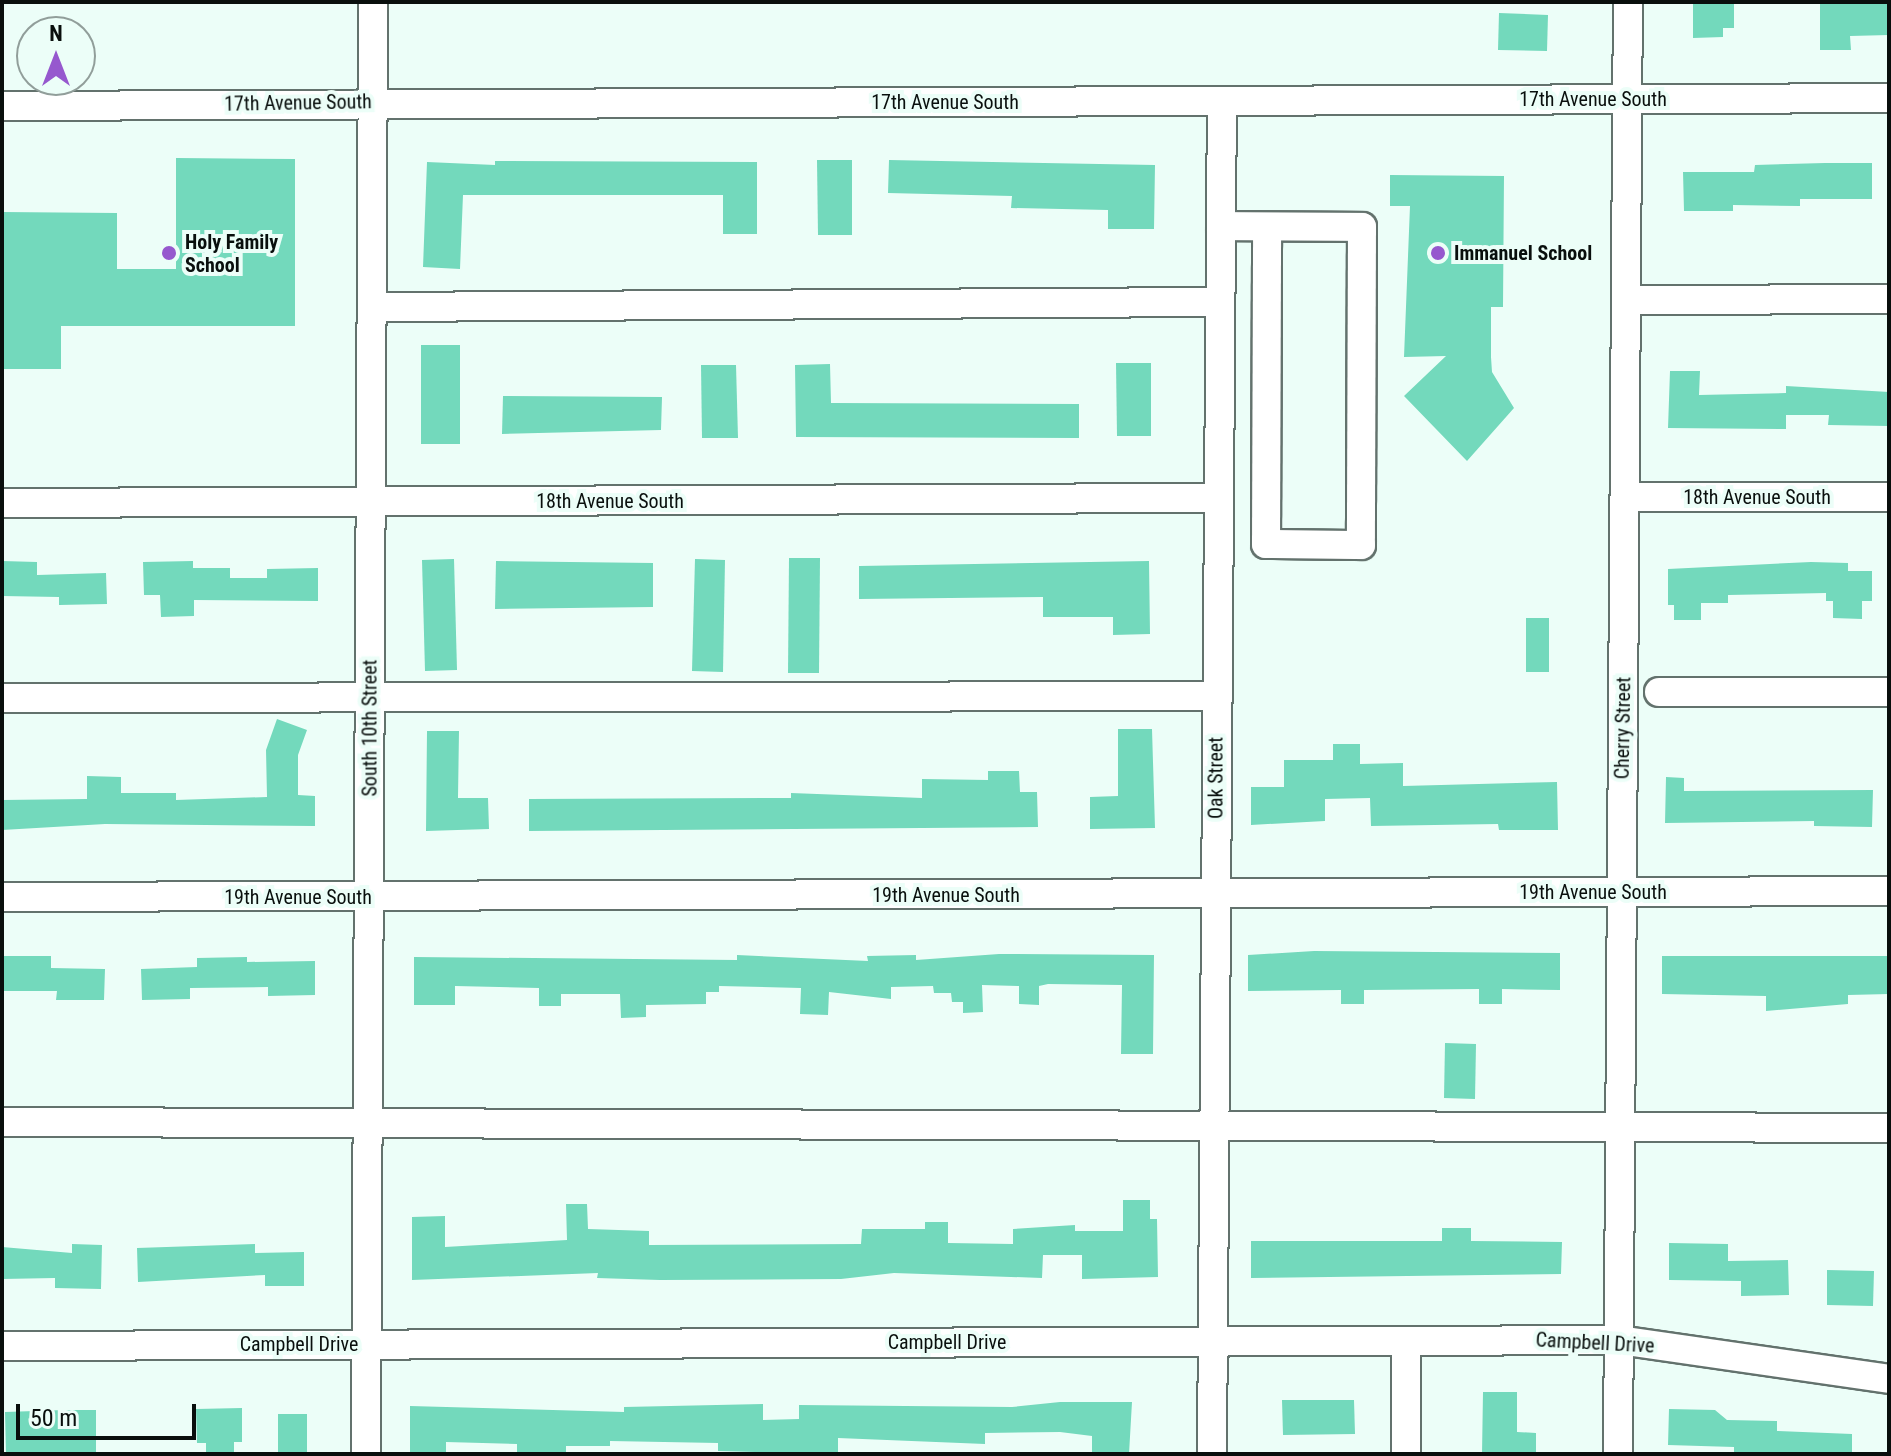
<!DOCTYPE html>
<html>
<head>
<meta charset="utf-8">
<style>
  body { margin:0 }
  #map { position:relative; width:1891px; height:1456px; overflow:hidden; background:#ecfef8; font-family:"Roboto Condensed",sans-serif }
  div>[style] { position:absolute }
  .building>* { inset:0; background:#73d9bc }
  .roads { filter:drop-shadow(2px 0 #63726d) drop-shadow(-2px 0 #63726d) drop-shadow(0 2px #63726d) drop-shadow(0 -2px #63726d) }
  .minor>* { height:28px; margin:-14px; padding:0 14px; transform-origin:14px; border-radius:14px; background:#fff }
  .dots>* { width:22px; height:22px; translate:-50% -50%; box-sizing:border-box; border:4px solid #ecfef8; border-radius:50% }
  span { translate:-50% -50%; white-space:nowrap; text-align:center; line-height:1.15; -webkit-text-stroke:8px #ecfef8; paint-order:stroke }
  .street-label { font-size:20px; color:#090f0d }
  .poi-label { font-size:20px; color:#090f0d; font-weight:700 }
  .left { translate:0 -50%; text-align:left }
  .frame { position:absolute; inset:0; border:4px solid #090f0d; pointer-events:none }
  .north { position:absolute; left:16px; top:16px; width:80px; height:80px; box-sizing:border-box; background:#ecfef8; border:2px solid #919e9a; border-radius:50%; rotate:0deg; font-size:22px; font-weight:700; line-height:32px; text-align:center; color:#090f0d }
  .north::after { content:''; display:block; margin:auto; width:28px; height:36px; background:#9658ce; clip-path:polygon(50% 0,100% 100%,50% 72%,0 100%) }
  .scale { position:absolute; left:16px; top:1404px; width:180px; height:36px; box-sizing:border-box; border:4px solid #090f0d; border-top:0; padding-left:10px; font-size:24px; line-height:28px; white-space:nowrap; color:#090f0d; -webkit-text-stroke:6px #ecfef8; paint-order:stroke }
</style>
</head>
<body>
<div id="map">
  <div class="building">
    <div style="clip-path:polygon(1693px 2px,1734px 2px,1734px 28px,1723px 28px,1723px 37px,1693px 38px)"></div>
    <div style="clip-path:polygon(1820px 2px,1889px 2px,1889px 35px,1850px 36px,1851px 50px,1820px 50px)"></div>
    <div style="clip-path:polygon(1499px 13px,1548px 15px,1547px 51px,1498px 50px)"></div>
    <div style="clip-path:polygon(176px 158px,295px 159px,295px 326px,61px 326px,61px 369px,2px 369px,2px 212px,117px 213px,117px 269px,176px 269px)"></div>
    <div style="clip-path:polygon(817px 160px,852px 160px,852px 235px,818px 235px)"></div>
    <div style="clip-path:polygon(889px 160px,1155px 165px,1154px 229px,1108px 229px,1108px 210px,1011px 208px,1012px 196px,888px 193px)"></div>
    <div style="clip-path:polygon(495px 161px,757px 162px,757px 234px,723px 234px,723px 195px,463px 195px,460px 269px,423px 267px,427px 162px,495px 165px)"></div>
    <div style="clip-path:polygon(1825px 163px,1872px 163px,1872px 199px,1800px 199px,1800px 206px,1733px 205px,1733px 211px,1684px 211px,1683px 172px,1754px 172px,1755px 165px)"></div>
    <div style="clip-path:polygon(1390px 175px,1504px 176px,1503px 307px,1491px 307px,1491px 357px,1492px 372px,1514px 408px,1467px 461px,1404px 396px,1446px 356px,1404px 357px,1410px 206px,1390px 206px)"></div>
    <div style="clip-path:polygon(421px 345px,460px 345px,460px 444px,421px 444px)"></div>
    <div style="clip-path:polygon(1116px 363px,1151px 363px,1151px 436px,1117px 436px)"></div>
    <div style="clip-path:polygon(830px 364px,831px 403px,1079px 404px,1079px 438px,796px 437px,795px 365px)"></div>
    <div style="clip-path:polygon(701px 365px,736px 365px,738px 438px,702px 438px)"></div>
    <div style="clip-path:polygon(1670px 371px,1700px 371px,1699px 395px,1786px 393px,1786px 386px,1889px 392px,1889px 426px,1828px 425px,1829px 415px,1786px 415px,1786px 429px,1668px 428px)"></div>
    <div style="clip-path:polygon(503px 396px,662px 397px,661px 430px,502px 434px)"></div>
    <div style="clip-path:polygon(789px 558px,820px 558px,819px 673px,788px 673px)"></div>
    <div style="clip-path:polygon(454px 559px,457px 670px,425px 671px,422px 560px)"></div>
    <div style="clip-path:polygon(695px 559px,725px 560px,723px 672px,692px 671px)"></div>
    <div style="clip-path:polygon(2px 561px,37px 562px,37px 575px,106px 573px,107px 604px,59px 605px,59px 597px,2px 596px)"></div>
    <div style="clip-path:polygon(193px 561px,193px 568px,230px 568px,230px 578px,267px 578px,267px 569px,318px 568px,318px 601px,194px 600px,194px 616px,161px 617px,160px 595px,144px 595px,143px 562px)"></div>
    <div style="clip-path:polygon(496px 561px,653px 563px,653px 607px,495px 609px)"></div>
    <div style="clip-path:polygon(1149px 561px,1150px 634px,1113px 635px,1113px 617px,1043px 617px,1043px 597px,859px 599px,859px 566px)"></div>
    <div style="clip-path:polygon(1811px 562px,1848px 563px,1848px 571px,1872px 571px,1872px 601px,1862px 601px,1862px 619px,1833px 618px,1833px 601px,1826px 601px,1826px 593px,1728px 595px,1728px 603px,1701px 603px,1701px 620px,1674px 620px,1674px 605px,1668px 605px,1668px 569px)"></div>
    <div style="clip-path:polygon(1526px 618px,1549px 618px,1549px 672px,1526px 672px)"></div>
    <div style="clip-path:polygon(277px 719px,307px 730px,298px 755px,298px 795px,315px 796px,315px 826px,105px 824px,2px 830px,2px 800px,87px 799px,87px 776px,121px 777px,121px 793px,176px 793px,176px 800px,267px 797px,266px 750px)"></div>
    <div style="clip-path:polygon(1118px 729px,1152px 729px,1155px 828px,1090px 829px,1090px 797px,1118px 796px)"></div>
    <div style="clip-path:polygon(427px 731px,459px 731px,458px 798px,488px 798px,489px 829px,426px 831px)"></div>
    <div style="clip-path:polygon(1333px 744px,1360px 744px,1360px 764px,1403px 763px,1403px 786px,1557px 782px,1558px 830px,1499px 830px,1498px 824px,1371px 826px,1370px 798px,1325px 799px,1325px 821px,1251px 825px,1251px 787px,1284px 787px,1284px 760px,1333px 760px)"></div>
    <div style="clip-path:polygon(988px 771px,1019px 771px,1020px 792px,1037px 792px,1038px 827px,529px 831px,529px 799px,791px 798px,791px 793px,922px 798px,922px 779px,988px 780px)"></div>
    <div style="clip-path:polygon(1666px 777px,1684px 778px,1684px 791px,1873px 790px,1872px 827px,1814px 826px,1814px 821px,1665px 823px)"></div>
    <div style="clip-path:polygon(1314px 951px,1560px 953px,1560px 990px,1502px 989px,1502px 1004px,1479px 1004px,1479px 989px,1364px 990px,1364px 1004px,1341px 1004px,1341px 990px,1248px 991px,1248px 955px)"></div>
    <div style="clip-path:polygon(999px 954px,1154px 955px,1153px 1054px,1121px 1054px,1122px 985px,1048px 984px,1039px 986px,1039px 1005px,1019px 1004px,1019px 986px,982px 985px,983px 1012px,963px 1013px,963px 1002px,952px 1002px,951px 993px,934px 993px,933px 986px,891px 987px,891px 999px,829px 992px,828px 1015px,800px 1014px,801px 988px,719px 986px,719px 992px,706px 992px,706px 1004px,646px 1005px,646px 1017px,621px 1018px,620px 994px,561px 994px,561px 1006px,539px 1006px,539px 988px,455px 986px,455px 1005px,414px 1005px,414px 957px,737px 960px,737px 955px,868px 961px,867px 956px,916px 955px,916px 960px)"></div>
    <div style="clip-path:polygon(2px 956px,51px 956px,51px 968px,105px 969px,104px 1000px,56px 1000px,57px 991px,2px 991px)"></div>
    <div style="clip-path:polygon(1662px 956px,1889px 956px,1889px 994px,1848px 995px,1848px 1004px,1766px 1011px,1766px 996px,1662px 994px)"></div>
    <div style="clip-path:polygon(247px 957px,247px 962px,315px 961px,315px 995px,268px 996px,268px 987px,190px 988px,190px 999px,142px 1000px,141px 969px,197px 967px,197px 958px)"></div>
    <div style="clip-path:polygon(1445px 1043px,1476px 1044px,1475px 1099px,1444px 1098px)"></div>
    <div style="clip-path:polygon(1123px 1200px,1150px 1200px,1150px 1219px,1157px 1219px,1158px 1277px,1082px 1279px,1082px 1255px,1043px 1255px,1042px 1278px,894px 1273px,841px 1279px,660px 1280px,597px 1278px,598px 1273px,412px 1280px,412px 1217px,445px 1216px,445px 1247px,567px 1240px,566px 1204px,587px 1204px,588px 1229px,649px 1231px,649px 1245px,861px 1244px,862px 1229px,925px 1229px,925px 1222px,948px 1222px,948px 1243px,1013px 1244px,1013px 1229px,1075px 1225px,1075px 1231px,1123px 1231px)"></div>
    <div style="clip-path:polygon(1442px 1228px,1471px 1228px,1471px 1241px,1562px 1242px,1561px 1274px,1251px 1278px,1251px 1241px,1442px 1241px)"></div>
    <div style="clip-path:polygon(1669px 1243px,1728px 1244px,1728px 1261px,1788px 1260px,1789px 1295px,1741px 1296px,1741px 1281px,1669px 1280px)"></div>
    <div style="clip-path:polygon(72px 1244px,102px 1245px,101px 1289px,55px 1288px,55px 1278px,2px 1279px,2px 1247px,72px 1253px)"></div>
    <div style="clip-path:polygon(255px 1244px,255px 1253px,304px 1252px,304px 1286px,265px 1286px,265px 1275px,138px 1282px,137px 1248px)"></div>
    <div style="clip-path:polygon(1827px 1270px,1874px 1271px,1873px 1306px,1827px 1305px)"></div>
    <div style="clip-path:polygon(1483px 1392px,1517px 1392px,1517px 1432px,1536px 1433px,1536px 1454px,1482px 1454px)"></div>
    <div style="clip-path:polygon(1282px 1400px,1354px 1400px,1355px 1434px,1283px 1435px)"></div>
    <div style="clip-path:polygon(1060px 1402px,1132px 1402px,1129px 1454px,1092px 1454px,1092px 1436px,1060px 1432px,985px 1433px,985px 1444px,838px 1438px,838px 1454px,718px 1451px,718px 1443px,610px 1441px,610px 1446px,566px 1446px,566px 1454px,517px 1452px,517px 1444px,446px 1442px,446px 1454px,410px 1454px,410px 1406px,624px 1412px,624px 1407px,763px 1404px,763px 1420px,799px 1419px,799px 1405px,1012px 1407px)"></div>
    <div style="clip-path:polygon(242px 1408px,242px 1442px,234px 1442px,234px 1454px,206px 1454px,206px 1443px,197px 1443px,196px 1409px)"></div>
    <div style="clip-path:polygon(1669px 1409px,1715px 1410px,1727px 1420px,1777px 1421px,1777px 1431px,1852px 1434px,1852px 1454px,1734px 1454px,1734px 1447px,1668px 1445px)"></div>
    <div style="clip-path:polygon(64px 1410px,96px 1410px,96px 1454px,6px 1454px,5px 1412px)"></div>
    <div style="clip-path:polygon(278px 1414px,307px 1414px,307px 1454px,278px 1454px)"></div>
  </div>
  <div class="roads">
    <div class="minor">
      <div style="left:2px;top:106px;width:1887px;rotate:-0.24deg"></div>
      <div style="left:1221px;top:226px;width:141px;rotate:0.4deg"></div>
      <div style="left:1362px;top:227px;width:318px;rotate:90.2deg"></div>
      <div style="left:1361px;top:545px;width:95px;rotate:-179.4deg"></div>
      <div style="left:1266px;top:544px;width:317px;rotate:-89.8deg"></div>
      <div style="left:1627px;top:300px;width:262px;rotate:-0.2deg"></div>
      <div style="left:372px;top:307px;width:848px;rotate:-0.34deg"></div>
      <div style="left:1626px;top:497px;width:263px"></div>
      <div style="left:2px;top:503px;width:1216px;rotate:-0.24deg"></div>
      <div style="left:1659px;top:692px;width:230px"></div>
      <div style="left:2px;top:698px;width:1215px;rotate:-0.09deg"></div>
      <div style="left:2px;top:897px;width:1887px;rotate:-0.18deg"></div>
      <div style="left:2px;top:1122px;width:1887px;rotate:0.18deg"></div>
      <div style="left:1406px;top:1341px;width:113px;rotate:90deg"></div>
      <div style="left:2px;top:1346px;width:1617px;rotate:-0.21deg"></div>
      <div style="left:1619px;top:1340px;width:273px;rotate:8.2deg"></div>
      <div style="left:366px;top:1454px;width:1452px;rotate:-89.72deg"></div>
      <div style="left:1212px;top:1454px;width:1352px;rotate:-89.58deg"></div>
      <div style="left:1618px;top:1454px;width:1452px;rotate:-89.61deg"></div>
    </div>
  </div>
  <div class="dots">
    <div style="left:169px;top:253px;background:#9658ce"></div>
    <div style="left:1438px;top:253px;background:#9658ce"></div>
  </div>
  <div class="street-label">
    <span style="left:1593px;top:99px">17th Avenue South</span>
    <span style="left:945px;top:102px">17th Avenue South</span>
    <span style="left:298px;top:103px;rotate:-1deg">17th Avenue South</span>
    <span style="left:1757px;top:497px">18th Avenue South</span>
    <span style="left:610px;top:501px">18th Avenue South</span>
    <span style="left:370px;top:728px;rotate:-90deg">South 10th Street</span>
    <span style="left:1623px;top:728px;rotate:-89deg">Cherry Street</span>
    <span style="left:1216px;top:778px;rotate:-90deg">Oak Street</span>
    <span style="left:1593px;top:892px">19th Avenue South</span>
    <span style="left:946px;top:895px">19th Avenue South</span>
    <span style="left:298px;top:897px">19th Avenue South</span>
    <span style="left:947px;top:1342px">Campbell Drive</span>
    <span style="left:1595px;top:1343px;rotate:3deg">Campbell Drive</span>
    <span style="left:299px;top:1344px">Campbell Drive</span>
  </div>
  <div class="poi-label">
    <span class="left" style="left:185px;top:254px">Holy Family<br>School</span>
    <span class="left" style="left:1454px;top:253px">Immanuel School</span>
  </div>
  <div class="frame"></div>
  <div class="north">N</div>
  <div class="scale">50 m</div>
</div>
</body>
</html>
